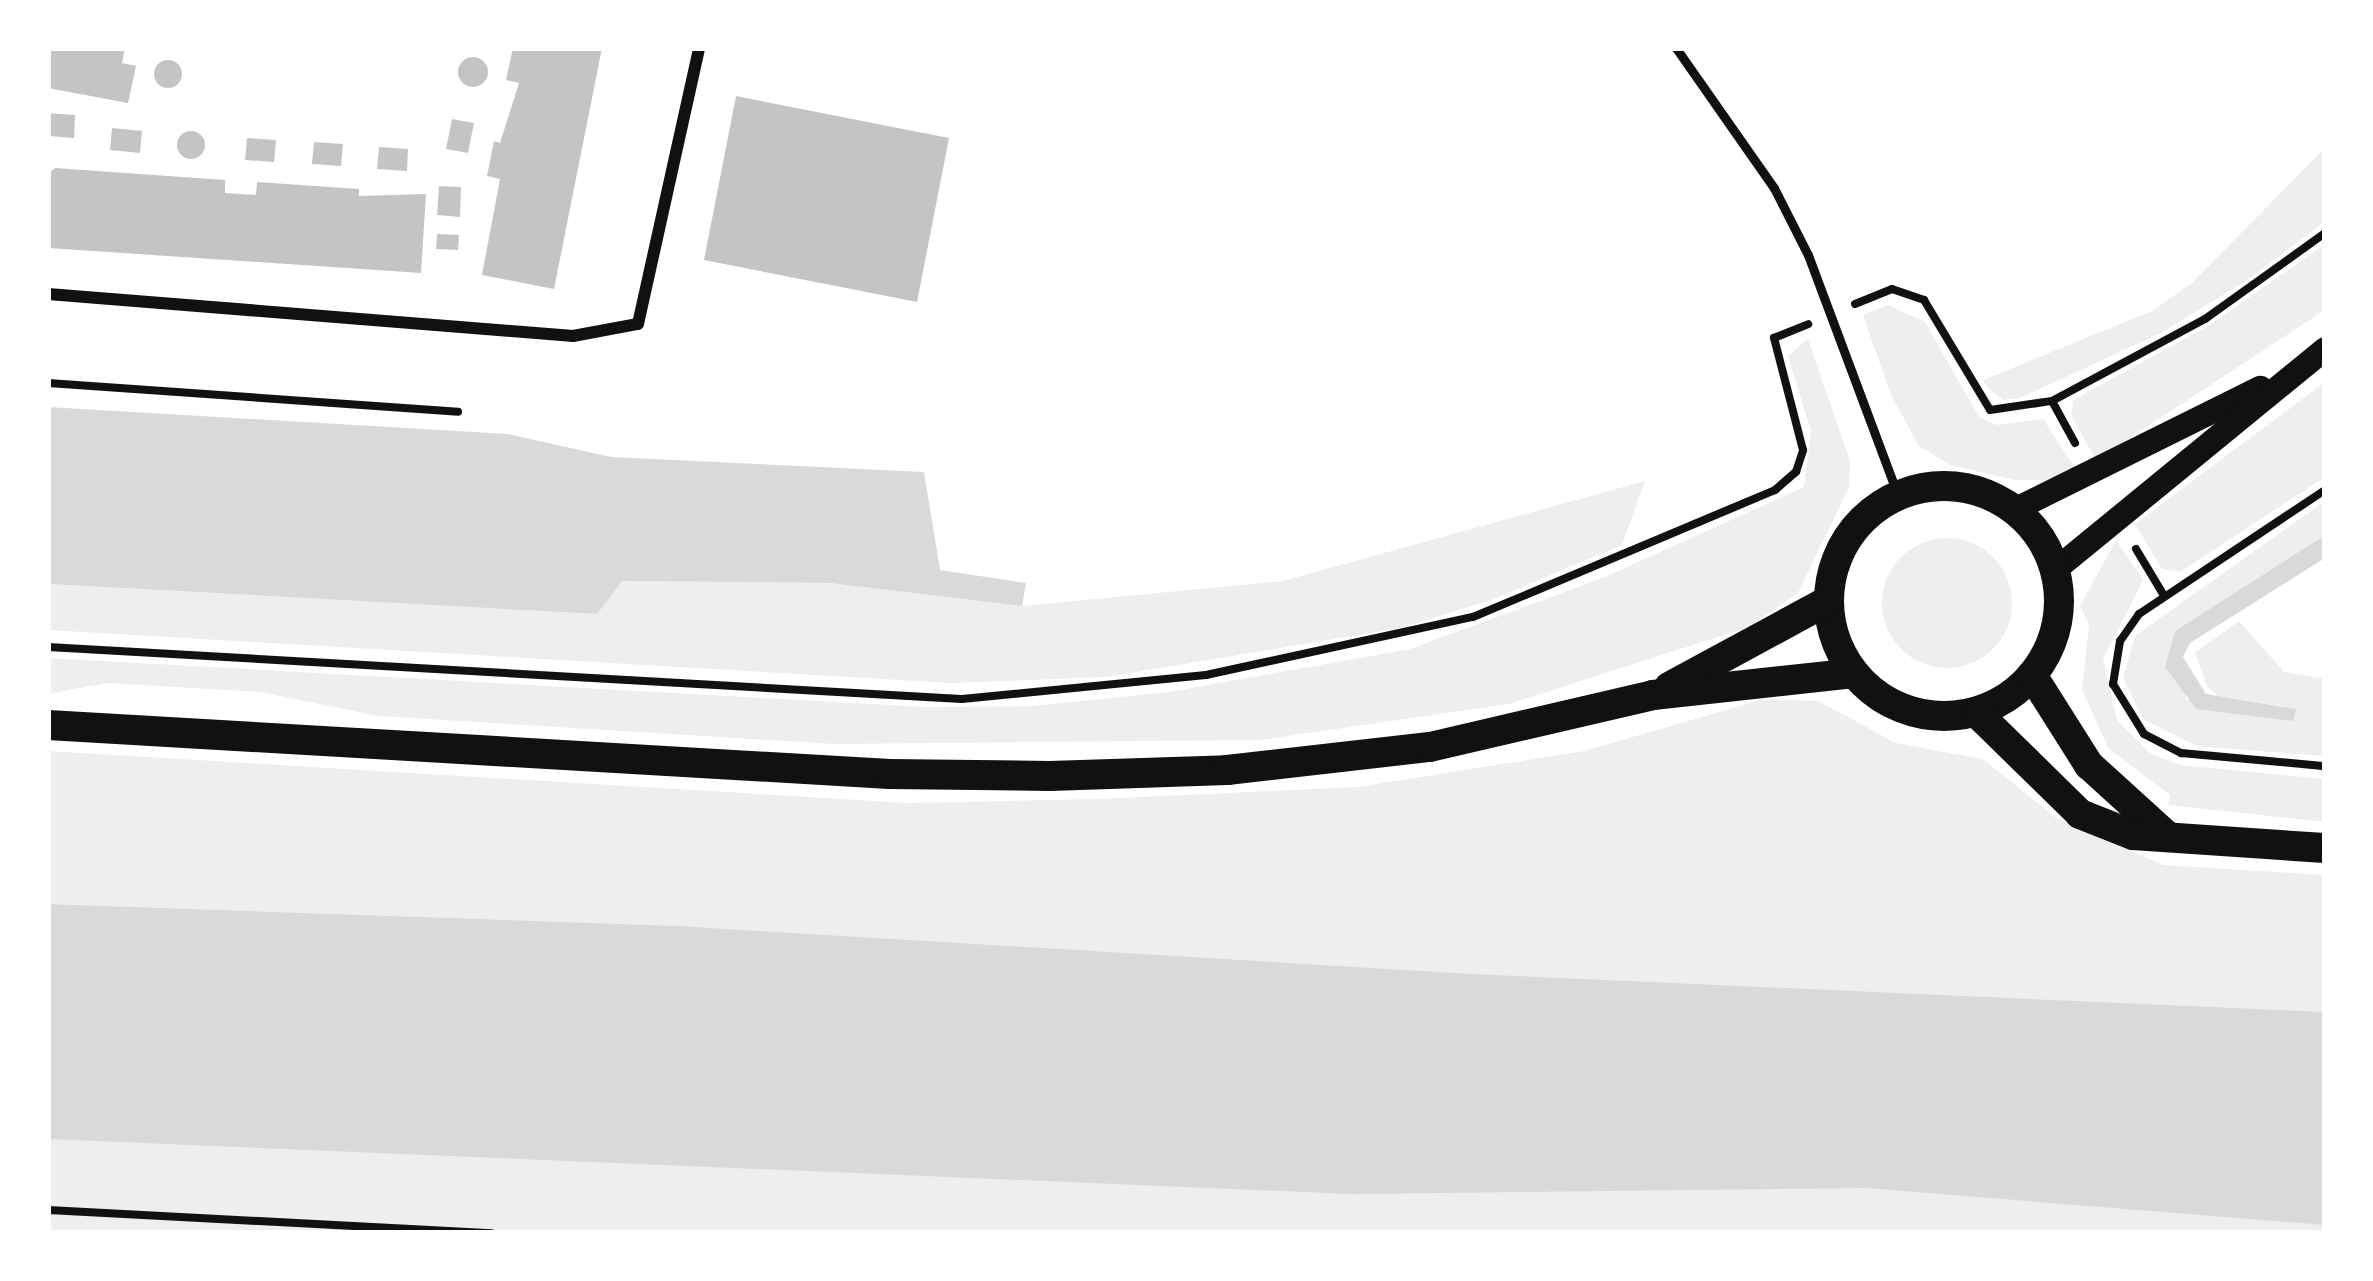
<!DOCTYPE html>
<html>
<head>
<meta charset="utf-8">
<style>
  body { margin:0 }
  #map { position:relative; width:2373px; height:1281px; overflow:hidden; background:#fff; font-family:Mulish,sans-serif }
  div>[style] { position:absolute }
  .green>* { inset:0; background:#eee }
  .round { border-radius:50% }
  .water>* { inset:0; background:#d9d9d9 }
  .building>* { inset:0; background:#c4c4c4 }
  .path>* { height:8px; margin:-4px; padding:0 4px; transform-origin:4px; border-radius:4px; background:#111 }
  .service>* { height:9px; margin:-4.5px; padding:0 4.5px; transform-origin:4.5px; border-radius:4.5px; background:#111 }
  .minor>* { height:12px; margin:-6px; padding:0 6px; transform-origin:6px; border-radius:6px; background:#111 }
  .secondary>* { height:24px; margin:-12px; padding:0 12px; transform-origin:12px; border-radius:12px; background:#111 }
  .primary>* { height:30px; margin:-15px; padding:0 15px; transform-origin:15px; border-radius:15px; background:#111 }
  .primary>.ring { margin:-15px; padding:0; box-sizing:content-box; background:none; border:30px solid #111; border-radius:50% }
  span { translate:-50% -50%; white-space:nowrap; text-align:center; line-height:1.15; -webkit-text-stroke:9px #fff; paint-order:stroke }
  .frame { position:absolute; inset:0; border:51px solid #fff; pointer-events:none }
</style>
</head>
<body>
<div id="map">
  <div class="green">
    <div style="clip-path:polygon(2325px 148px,2325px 221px,2249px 279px,2161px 333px,2020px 398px,2003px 400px,1988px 388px,1983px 380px,2152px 311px,2192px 283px)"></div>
    <div style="clip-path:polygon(2325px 244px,2325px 310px,2096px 460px,2072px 417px,2073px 400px,2210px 325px)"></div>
    <div style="clip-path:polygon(1888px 305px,1925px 322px,1979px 417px,1997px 425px,2043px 419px,2076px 470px,2058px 480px,2015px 480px,1950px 465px,1919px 446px,1891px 395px,1863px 315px)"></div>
    <div style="clip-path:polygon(1808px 339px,1850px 461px,1849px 487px,1798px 593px,1749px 627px,1509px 704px,1260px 740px,834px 744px,378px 716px,260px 692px,108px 683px,48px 694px,48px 658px,926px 707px,1033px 706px,1169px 692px,1410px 649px,1605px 577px,1804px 487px,1811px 431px,1788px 356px)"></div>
    <div style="clip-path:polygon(2325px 382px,2325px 477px,2180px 572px,2162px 569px,2135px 524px)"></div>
    <div style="clip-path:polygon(1645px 481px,1622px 545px,1494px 599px,1401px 628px,1107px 677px,951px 683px,48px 630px,48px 584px,596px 614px,622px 581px,830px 583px,1022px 606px,1283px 581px)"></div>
    <div style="clip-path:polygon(2325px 501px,2325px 535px,2175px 631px,2186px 700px,2295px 708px,2218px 696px,2207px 686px,2195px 653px,2239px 621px,2284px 672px,2325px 679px,2325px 756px,2196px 746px,2143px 719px,2123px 678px,2135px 636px)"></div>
    <div class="round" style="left:1882px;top:538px;width:130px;height:130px"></div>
    <div style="clip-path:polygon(2116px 540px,2143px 580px,2103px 659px,2117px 720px,2150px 753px,2180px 765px,2325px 779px,2325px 822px,2168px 805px,2170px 795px,2109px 749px,2082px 690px,2089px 624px,2080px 606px)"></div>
    <div style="clip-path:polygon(1764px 699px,1818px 701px,1896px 743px,1983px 759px,2056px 818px,2163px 865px,2325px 875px,2325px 1012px,1473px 974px,679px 926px,48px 904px,48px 751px,907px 803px,1098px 799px,1358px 787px,1584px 751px)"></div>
    <div style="clip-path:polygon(48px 1089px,2325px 1203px,2325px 1233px,48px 1233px)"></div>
  </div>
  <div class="water">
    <div style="clip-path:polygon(48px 407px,508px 434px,611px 457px,924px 472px,940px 570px,1026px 583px,1022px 606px,830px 583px,622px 581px,597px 614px,48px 584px)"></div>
    <div style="clip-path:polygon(2325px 535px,2325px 558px,2190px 643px,2183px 657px,2206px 694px,2296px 709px,2293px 721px,2196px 709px,2165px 667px,2175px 631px)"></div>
    <div style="clip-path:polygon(48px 904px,679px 926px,1473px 974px,2325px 1012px,2325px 1225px,1866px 1188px,1352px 1194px,48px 1139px)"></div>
  </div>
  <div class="building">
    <div style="clip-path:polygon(49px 48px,125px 48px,122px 63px,136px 66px,128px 103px,48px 88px)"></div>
    <div style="clip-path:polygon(513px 48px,602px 48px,554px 289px,482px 275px,500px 179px,487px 176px,494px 141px,500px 143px,519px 83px,506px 80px)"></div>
    <div class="round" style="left:458px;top:57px;width:30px;height:30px"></div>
    <div class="round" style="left:154px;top:60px;width:28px;height:28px"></div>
    <div style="clip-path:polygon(736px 96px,949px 138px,917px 302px,704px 260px)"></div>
    <div style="clip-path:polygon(48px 113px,75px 115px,74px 138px,48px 136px)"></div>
    <div style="clip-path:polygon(452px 119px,474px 123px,468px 153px,446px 149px)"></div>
    <div style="clip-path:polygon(112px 128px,142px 131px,140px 153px,110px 150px)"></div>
    <div class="round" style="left:177px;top:131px;width:28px;height:28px"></div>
    <div style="clip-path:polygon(247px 138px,276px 140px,274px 162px,245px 160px)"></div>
    <div style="clip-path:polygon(314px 142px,343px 144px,341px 166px,312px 164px)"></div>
    <div style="clip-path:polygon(379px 147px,408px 149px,407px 171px,377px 169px)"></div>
    <div style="clip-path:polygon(55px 168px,225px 180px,225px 193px,256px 195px,257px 182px,359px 189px,359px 196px,426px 194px,421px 273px,48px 248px,48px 174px)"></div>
    <div style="clip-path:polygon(439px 186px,461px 187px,460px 217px,437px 215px)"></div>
    <div style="clip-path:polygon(437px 234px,459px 235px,458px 250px,436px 249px)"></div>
  </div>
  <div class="path">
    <div style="left:1855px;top:304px;width:40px;rotate:-22deg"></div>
    <div style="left:1892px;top:289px;width:34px;rotate:19deg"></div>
    <div style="left:1924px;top:300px;width:128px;rotate:59deg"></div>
    <div style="left:1990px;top:410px;width:63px;rotate:-8.3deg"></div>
    <div style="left:2052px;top:401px;width:174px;rotate:-28.2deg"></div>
    <div style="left:2205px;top:319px;width:148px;rotate:-35.6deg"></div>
    <div style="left:48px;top:383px;width:411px;rotate:4deg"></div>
    <div style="left:2052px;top:401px;width:48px;rotate:61.3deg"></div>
    <div style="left:2325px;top:490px;width:224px;rotate:146.3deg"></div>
    <div style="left:2139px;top:614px;width:33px;rotate:125deg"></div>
    <div style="left:2120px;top:641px;width:44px;rotate:99.2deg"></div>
    <div style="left:2113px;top:684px;width:59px;rotate:58.2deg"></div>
    <div style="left:2144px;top:734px;width:42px;rotate:27.2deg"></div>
    <div style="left:2181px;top:753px;width:145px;rotate:5.2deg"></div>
    <div style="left:2136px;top:549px;width:52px;rotate:59deg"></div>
    <div style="left:48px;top:647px;width:915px;rotate:3.26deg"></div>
    <div style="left:962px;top:699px;width:245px;rotate:-5.6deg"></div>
    <div style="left:1206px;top:675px;width:273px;rotate:-12.3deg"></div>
    <div style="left:1473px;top:617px;width:328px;rotate:-22.8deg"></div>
    <div style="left:1775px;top:490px;width:28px;rotate:-41deg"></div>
    <div style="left:1796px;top:472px;width:23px;rotate:-72deg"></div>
    <div style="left:1803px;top:450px;width:116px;rotate:-104.5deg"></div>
    <div style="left:1774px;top:338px;width:37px;rotate:-22deg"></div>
    <div style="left:48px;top:1210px;width:444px;rotate:3deg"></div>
  </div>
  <div class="service">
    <div style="left:1676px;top:48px;width:171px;rotate:55deg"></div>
    <div style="left:1774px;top:188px;width:75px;rotate:63.1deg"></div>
    <div style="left:1808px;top:255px;width:257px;rotate:69.5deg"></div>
  </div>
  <div class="minor">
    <div style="left:48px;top:294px;width:527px;rotate:4.57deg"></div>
    <div style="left:573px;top:336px;width:66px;rotate:-10.5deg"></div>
    <div style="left:638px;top:324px;width:283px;rotate:-77.5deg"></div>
  </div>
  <div class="secondary">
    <div style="left:2014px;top:510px;width:275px;rotate:-26.4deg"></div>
    <div style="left:2055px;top:570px;width:349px;rotate:-39.3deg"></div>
  </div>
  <div class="primary">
    <div class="ring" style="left:1829px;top:486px;width:200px;height:200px"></div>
    <div style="left:2032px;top:675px;width:107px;rotate:57.7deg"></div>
    <div style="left:2089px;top:765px;width:105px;rotate:42.3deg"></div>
    <div style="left:1669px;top:687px;width:182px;rotate:-28.5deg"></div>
    <div style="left:1976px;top:712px;width:146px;rotate:44.4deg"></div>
    <div style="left:2080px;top:814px;width:57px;rotate:21.6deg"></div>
    <div style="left:2133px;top:835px;width:192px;rotate:3.9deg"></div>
    <div style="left:48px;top:725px;width:843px;rotate:3.33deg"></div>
    <div style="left:890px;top:774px;width:160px;rotate:0.7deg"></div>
    <div style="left:1050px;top:776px;width:177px;rotate:-1.9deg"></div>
    <div style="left:1227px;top:770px;width:204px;rotate:-6.5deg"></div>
    <div style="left:1430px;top:747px;width:229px;rotate:-13.1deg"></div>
    <div style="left:1653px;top:695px;width:202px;rotate:-6.2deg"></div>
  </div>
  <div class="frame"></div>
</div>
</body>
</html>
